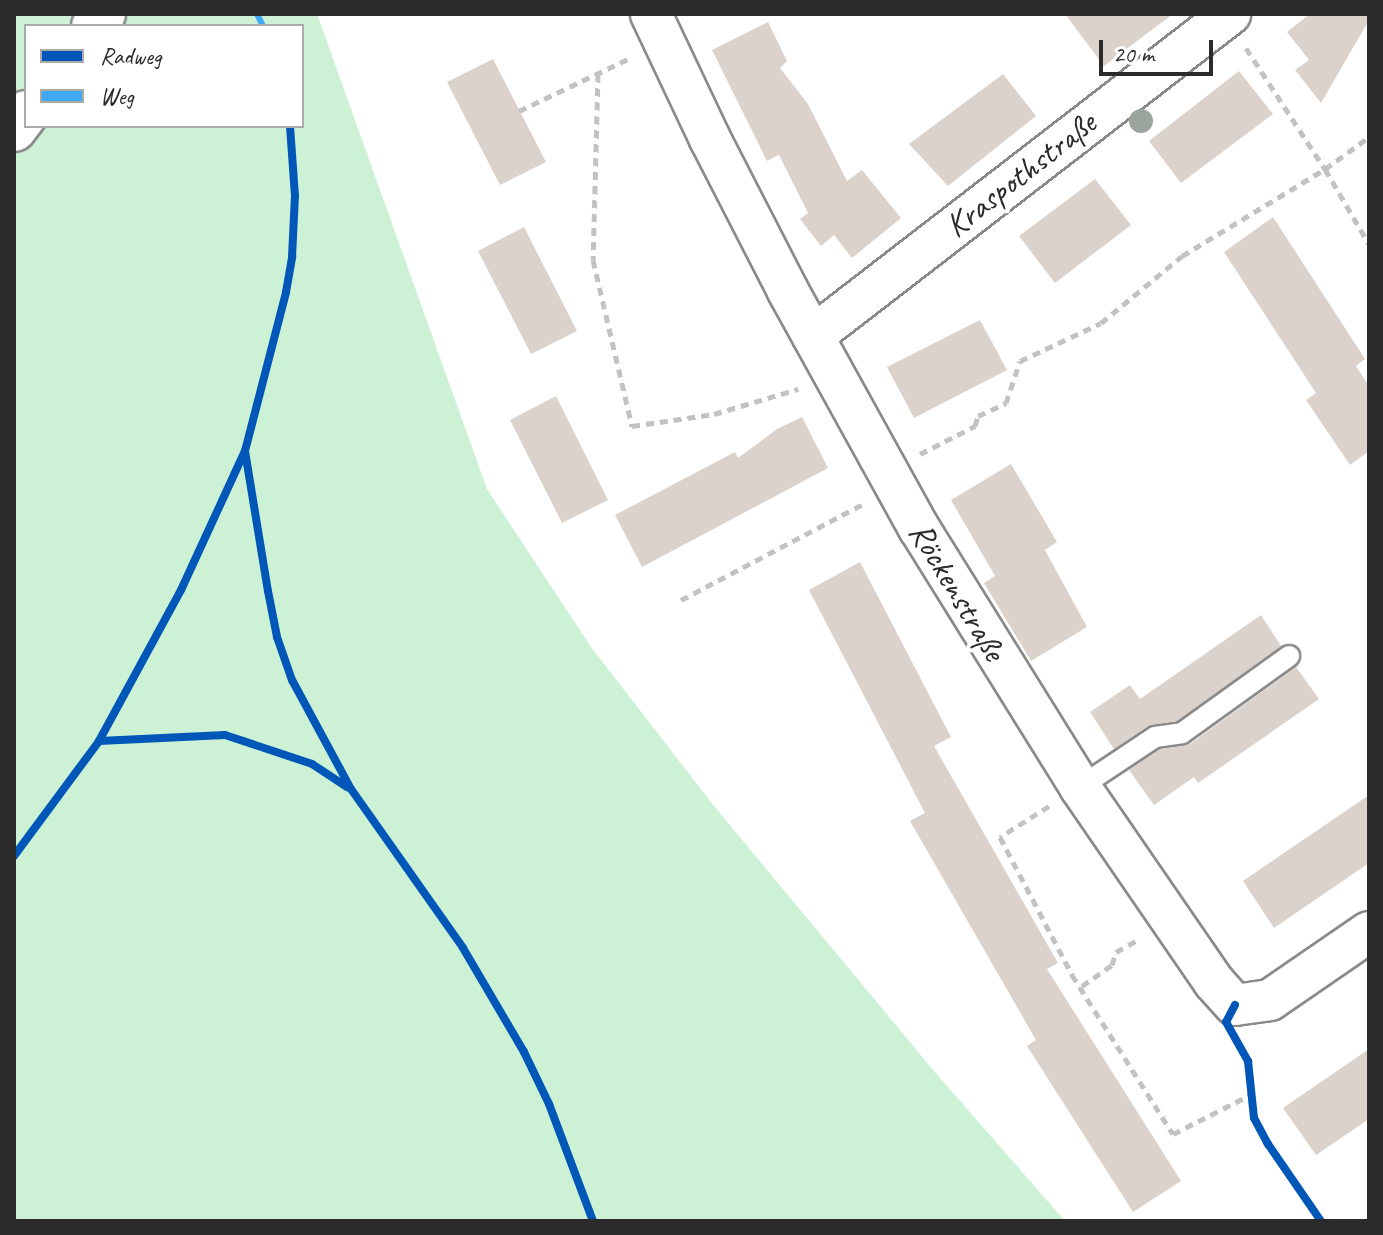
<!DOCTYPE html>
<html>
<head>
<meta charset="utf-8">
<style>
  body { margin:0 }
  #map { position:relative; width:1383px; height:1235px; overflow:hidden; background:#fff; font-family:Caveat,sans-serif }
  div>[style] { position:absolute }
  .green>* { inset:0; background:#ccf1d4 }
  .building>* { inset:0; background:#dbd2cb }
  .path>* { height:5px; margin-top:-2.5px; transform-origin:0; background:repeating-linear-gradient(90deg,#c2c2c2 0 8px,transparent 0 14px) }
  .roads { filter:drop-shadow(2px 0 #8a8a8a) drop-shadow(-2px 0 #8a8a8a) drop-shadow(0 2px #8a8a8a) drop-shadow(0 -2px #8a8a8a) }
  .lane>* { height:20px; margin:-10px; padding:0 10px; transform-origin:10px; border-radius:10px; background:#fff }
  .street>* { height:40px; margin:-20px; padding:0 20px; transform-origin:20px; border-radius:20px; background:#fff }
  .secondary>* { height:44px; margin:-22px; padding:0 22px; transform-origin:22px; border-radius:22px; background:#fff }
  .quiet>* { height:6px; margin-top:-3px; transform-origin:0; background:repeating-linear-gradient(90deg,#3fa9f5 0 12px,transparent 0 18px) }
  .cycleway>* { height:8px; margin:-4px; padding:0 4px; transform-origin:4px; border-radius:4px; background:#0057b8 }
  .trees>* { width:24px; height:24px; margin:-12px; border-radius:50%; background:#9ba49d }
  span { translate:-50% -50%; white-space:nowrap; text-align:center; line-height:1.15; -webkit-text-stroke:8px #fff; paint-order:stroke }
  .street-label { font-size:34px; color:#2b2b2b }
  .frame { position:absolute; inset:0; border:16px solid #2b2b2b; pointer-events:none }
  .legend { position:absolute; left:24px; top:24px; width:280px; height:104px; box-sizing:border-box; background:#fff; border:2px solid #aaa; margin:0; padding:10px 14px; list-style:none; font-size:24px; color:#2b2b2b }
  .legend li { display:flex; align-items:center; gap:16px; height:40px }
  .legend b { width:40px; border:2px solid #aaa }
  .scale { position:absolute; left:1099px; top:40px; width:114px; height:36px; box-sizing:border-box; border:4px solid #2b2b2b; border-top:0; padding-left:10px; font-size:24px; line-height:28px; white-space:nowrap; color:#2b2b2b; -webkit-text-stroke:6px #fff; paint-order:stroke }
</style>
</head>
<body>
<div id="map">
  <div class="green">
    <div style="clip-path:polygon(evenodd,14px 14px,317px 14px,487px 489px,591px 647px,710px 801px,933px 1070px,1065px 1221px,14px 1221px,14px 14px,26px 26px,302px 26px,302px 126px,26px 126px,26px 26px)"></div>
  </div>
  <div class="building">
    <div style="clip-path:polygon(1065px 14px,1173px 14px,1104px 66px)"></div>
    <div style="clip-path:polygon(1310px 14px,1369px 14px,1369px 20px,1321px 103px,1295px 70px,1309px 60px,1287px 32px)"></div>
    <div style="clip-path:polygon(768px 22px,787px 61px,780px 68px,808px 104px,847px 181px,862px 170px,901px 218px,852px 258px,834px 235px,821px 246px,800px 219px,808px 213px,779px 155px,767px 161px,712px 50px)"></div>
    <div style="clip-path:polygon(493px 59px,546px 162px,500px 185px,447px 82px)"></div>
    <div style="clip-path:polygon(1239px 71px,1273px 114px,1181px 183px,1149px 141px)"></div>
    <div style="clip-path:polygon(1003px 74px,1036px 116px,948px 186px,909px 144px)"></div>
    <div style="clip-path:polygon(1095px 179px,1131px 225px,1055px 283px,1019px 236px)"></div>
    <div style="clip-path:polygon(1273px 217px,1365px 359px,1356px 366px,1369px 386px,1369px 451px,1350px 465px,1306px 400px,1316px 393px,1224px 252px)"></div>
    <div style="clip-path:polygon(524px 227px,577px 331px,531px 354px,478px 251px)"></div>
    <div style="clip-path:polygon(980px 320px,1007px 370px,914px 418px,887px 367px)"></div>
    <div style="clip-path:polygon(556px 396px,608px 500px,562px 523px,510px 420px)"></div>
    <div style="clip-path:polygon(802px 417px,828px 468px,642px 567px,615px 515px,735px 452px,738px 458px,777px 429px)"></div>
    <div style="clip-path:polygon(1011px 464px,1057px 542px,1045px 550px,1087px 627px,1031px 661px,984px 583px,995px 576px,951px 500px)"></div>
    <div style="clip-path:polygon(860px 562px,951px 737px,934px 746px,1058px 963px,1047px 969px,1181px 1181px,1133px 1212px,1027px 1046px,1036px 1040px,910px 821px,925px 813px,809px 590px)"></div>
    <div style="clip-path:polygon(1261px 615px,1281px 646px,1177px 721px,1148px 726px,1114px 749px,1090px 712px,1130px 685px,1140px 699px)"></div>
    <div style="clip-path:polygon(1296px 667px,1319px 699px,1198px 783px,1194px 777px,1154px 805px,1129px 770px,1160px 749px,1190px 744px)"></div>
    <div style="clip-path:polygon(1369px 795px,1369px 863px,1274px 928px,1243px 881px)"></div>
    <div style="clip-path:polygon(1369px 1049px,1369px 1119px,1316px 1155px,1283px 1108px)"></div>
  </div>
  <div class="path">
    <div style="left:1246px;top:48px;width:145px;rotate:56.9deg"></div>
    <div style="left:1325px;top:169px;width:87px;rotate:59.6deg"></div>
    <div style="left:598px;top:74px;width:186px;rotate:91.5deg"></div>
    <div style="left:593px;top:260px;width:171px;rotate:76.8deg"></div>
    <div style="left:632px;top:426px;width:83px;rotate:-8.3deg"></div>
    <div style="left:714px;top:414px;width:88px;rotate:-16.6deg"></div>
    <div style="left:519px;top:111px;width:123px;rotate:-25.5deg"></div>
    <div style="left:920px;top:454px;width:62px;rotate:-27deg"></div>
    <div style="left:975px;top:426px;width:10px;rotate:-73deg"></div>
    <div style="left:978px;top:416px;width:31px;rotate:-25deg"></div>
    <div style="left:1006px;top:403px;width:44px;rotate:-71.6deg"></div>
    <div style="left:1020px;top:361px;width:89px;rotate:-25.1deg"></div>
    <div style="left:1101px;top:323px;width:105px;rotate:-39.6deg"></div>
    <div style="left:1182px;top:256px;width:167px;rotate:-31.3deg"></div>
    <div style="left:1325px;top:169px;width:54px;rotate:-36deg"></div>
    <div style="left:681px;top:600px;width:206px;rotate:-27.8deg"></div>
    <div style="left:1049px;top:806px;width:58px;rotate:147.7deg"></div>
    <div style="left:1000px;top:837px;width:156px;rotate:62.4deg"></div>
    <div style="left:1072px;top:975px;width:188px;rotate:57.6deg"></div>
    <div style="left:1173px;top:1134px;width:89px;rotate:-26.9deg"></div>
    <div style="left:1082px;top:986px;width:37px;rotate:-35deg"></div>
    <div style="left:1112px;top:965px;width:14px;rotate:-73deg"></div>
    <div style="left:1116px;top:952px;width:25px;rotate:-29deg"></div>
  </div>
  <div class="roads">
    <div class="lane">
      <div style="left:1080px;top:787px;width:90px;rotate:-33.7deg"></div>
      <div style="left:1155px;top:737px;width:27px;rotate:-8deg"></div>
      <div style="left:1182px;top:733px;width:132px;rotate:-35.7deg"></div>
    </div>
    <div class="street">
      <div style="left:651px;top:14px;width:138px;rotate:64.7deg"></div>
      <div style="left:710px;top:139px;width:171px;rotate:62.8deg"></div>
      <div style="left:788px;top:291px;width:271px;rotate:61.1deg"></div>
      <div style="left:919px;top:528px;width:305px;rotate:58.1deg"></div>
      <div style="left:1080px;top:787px;width:237px;rotate:55.5deg"></div>
      <div style="left:1214px;top:982px;width:31px;rotate:48deg"></div>
      <div style="left:1235px;top:1005px;width:35px;rotate:-8deg"></div>
      <div style="left:1270px;top:1000px;width:120px;rotate:-34.5deg"></div>
      <div style="left:813px;top:336px;width:527px;rotate:-37.67deg"></div>
    </div>
    <div class="secondary">
      <div style="left:94px;top:26px;width:15px;rotate:-53deg"></div>
      <div style="left:14px;top:129px;width:20px;rotate:-53deg"></div>
    </div>
  </div>
  <div class="quiet">
    <div style="left:257px;top:14px;width:13px;rotate:63deg"></div>
  </div>
  <div class="cycleway">
    <div style="left:245px;top:451px;width:142px;rotate:80.7deg"></div>
    <div style="left:268px;top:591px;width:47px;rotate:78.9deg"></div>
    <div style="left:277px;top:637px;width:46px;rotate:70.8deg"></div>
    <div style="left:292px;top:680px;width:124px;rotate:61.6deg"></div>
    <div style="left:351px;top:789px;width:194px;rotate:54.8deg"></div>
    <div style="left:463px;top:948px;width:121px;rotate:59.6deg"></div>
    <div style="left:524px;top:1052px;width:58px;rotate:64.3deg"></div>
    <div style="left:549px;top:1104px;width:125px;rotate:69.4deg"></div>
    <div style="left:99px;top:741px;width:126px;rotate:-2.7deg"></div>
    <div style="left:225px;top:735px;width:92px;rotate:18.4deg"></div>
    <div style="left:312px;top:764px;width:42px;rotate:33.3deg"></div>
    <div style="left:14px;top:856px;width:143px;rotate:-53.5deg"></div>
    <div style="left:99px;top:741px;width:172px;rotate:-61.5deg"></div>
    <div style="left:181px;top:590px;width:153px;rotate:-65.3deg"></div>
    <div style="left:245px;top:451px;width:164px;rotate:-75.5deg"></div>
    <div style="left:286px;top:292px;width:36px;rotate:-80deg"></div>
    <div style="left:292px;top:257px;width:61px;rotate:-87.2deg"></div>
    <div style="left:295px;top:196px;width:70px;rotate:-94.1deg"></div>
    <div style="left:1235px;top:1005px;width:19px;rotate:118deg"></div>
    <div style="left:1226px;top:1022px;width:45px;rotate:60.6deg"></div>
    <div style="left:1248px;top:1061px;width:57px;rotate:84deg"></div>
    <div style="left:1254px;top:1118px;width:30px;rotate:62deg"></div>
    <div style="left:1268px;top:1144px;width:93px;rotate:55.5deg"></div>
  </div>
  <div class="trees">
    <div style="left:1141px;top:121px"></div>
  </div>
  <div class="street-label">
    <span style="left:1020px;top:174px;rotate:-38deg">Kraspothstraße</span>
    <span style="left:958px;top:591px;rotate:59deg">Röckenstraße</span>
  </div>
  <div class="frame"></div>
  <ul class="legend">
  <li><b style="height:10px;background:#0057b8"></b>Radweg</li>
  <li><b style="height:10px;background:#3fa9f5"></b>Weg</li>
  </ul>
  <div class="scale">20 m</div>
</div>
</body>
</html>
